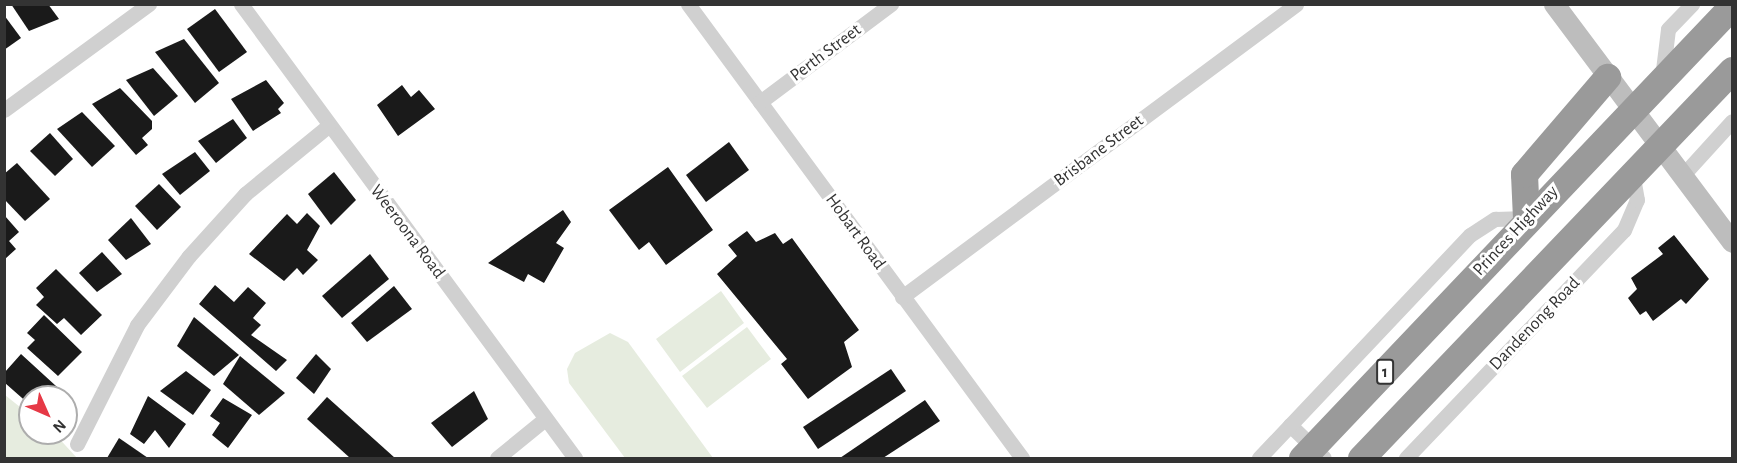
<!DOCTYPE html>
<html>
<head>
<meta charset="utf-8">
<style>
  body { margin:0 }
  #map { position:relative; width:1737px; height:463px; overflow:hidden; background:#fff; font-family:"Alegreya Sans",sans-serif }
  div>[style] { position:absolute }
  .green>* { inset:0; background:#e6ecdf }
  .building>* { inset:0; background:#1a1a1a }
  .street>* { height:15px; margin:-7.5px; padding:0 7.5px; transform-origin:7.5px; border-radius:7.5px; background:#d0d0d0 }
  .secondary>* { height:21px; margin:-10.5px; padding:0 10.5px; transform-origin:10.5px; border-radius:10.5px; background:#bdbdbd }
  .highway>* { height:27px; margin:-13.5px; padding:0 13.5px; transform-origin:13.5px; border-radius:13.5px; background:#9a9a9a }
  span { translate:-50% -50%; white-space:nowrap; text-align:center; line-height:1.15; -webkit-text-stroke:6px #fff; paint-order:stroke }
  .shield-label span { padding:2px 4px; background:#fff; border:2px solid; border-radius:4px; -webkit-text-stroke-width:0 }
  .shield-label { font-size:16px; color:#333; font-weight:700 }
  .street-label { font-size:18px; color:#333 }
  .frame { position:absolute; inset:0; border:6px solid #333; pointer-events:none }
  .north { position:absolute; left:18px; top:385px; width:60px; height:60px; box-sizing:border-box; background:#fff; border:2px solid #adadad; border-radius:50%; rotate:135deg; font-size:16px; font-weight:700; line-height:24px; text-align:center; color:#333 }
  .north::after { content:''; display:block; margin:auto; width:21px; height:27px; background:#e63946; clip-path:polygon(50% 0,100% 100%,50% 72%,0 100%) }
</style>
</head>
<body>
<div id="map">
  <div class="green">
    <div style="clip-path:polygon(721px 291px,744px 323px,680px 372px,656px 339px)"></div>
    <div style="clip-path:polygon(747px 327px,771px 359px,707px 408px,682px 376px)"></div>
    <div style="clip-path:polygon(610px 333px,628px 342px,713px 458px,625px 458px,569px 383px,567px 369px,575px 353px)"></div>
    <div style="clip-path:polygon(5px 395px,30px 415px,30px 433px,54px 433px,77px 458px,5px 458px)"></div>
  </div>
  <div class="building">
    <div style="clip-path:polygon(11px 4px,48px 4px,59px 19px,29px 31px)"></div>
    <div style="clip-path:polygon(215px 9px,247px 52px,219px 72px,187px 29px)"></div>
    <div style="clip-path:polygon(4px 15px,21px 38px,4px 50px)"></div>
    <div style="clip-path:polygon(184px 39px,219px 83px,195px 103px,155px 52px)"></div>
    <div style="clip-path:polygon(153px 68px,178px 96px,154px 116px,126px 80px)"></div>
    <div style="clip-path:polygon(266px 80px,284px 103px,278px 109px,281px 113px,253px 131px,231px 99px)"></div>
    <div style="clip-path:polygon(402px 85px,411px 97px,419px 90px,435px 109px,398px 136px,377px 105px)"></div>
    <div style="clip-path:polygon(120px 88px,152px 121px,152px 129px,142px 138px,148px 145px,136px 155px,92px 104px)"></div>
    <div style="clip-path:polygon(82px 112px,115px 146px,92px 167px,57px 129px)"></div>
    <div style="clip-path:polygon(233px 119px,247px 138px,216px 163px,198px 141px)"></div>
    <div style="clip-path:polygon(50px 133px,73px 159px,55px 176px,30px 151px)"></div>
    <div style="clip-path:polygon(729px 142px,749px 170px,706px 202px,686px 175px)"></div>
    <div style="clip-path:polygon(195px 152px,210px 171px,180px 195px,162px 174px)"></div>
    <div style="clip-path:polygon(17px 163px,50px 199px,25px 221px,4px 199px,4px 174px)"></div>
    <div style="clip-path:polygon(668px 167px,713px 230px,666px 265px,649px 242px,639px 250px,609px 210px)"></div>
    <div style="clip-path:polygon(334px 172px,356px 200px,331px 225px,308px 194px)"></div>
    <div style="clip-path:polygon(159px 184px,181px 207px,157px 230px,135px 206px)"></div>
    <div style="clip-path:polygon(563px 210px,571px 222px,556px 243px,564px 248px,544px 283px,528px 274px,524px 282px,488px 263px)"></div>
    <div style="clip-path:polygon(307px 213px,320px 226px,307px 250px,318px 260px,303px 275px,297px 268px,284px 281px,249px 254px,287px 214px,297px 224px)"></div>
    <div style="clip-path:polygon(5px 216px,19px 232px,9px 241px,16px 249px,5px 259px)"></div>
    <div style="clip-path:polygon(131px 218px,151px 244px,126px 260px,108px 240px)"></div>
    <div style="clip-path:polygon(747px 231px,756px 242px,775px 233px,783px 244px,792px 238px,859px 330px,844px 342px,852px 367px,808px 399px,781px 364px,787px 359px,717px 274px,737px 256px,728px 245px)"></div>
    <div style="clip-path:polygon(1674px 235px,1709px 279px,1686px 304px,1681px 299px,1653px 321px,1646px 311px,1640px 315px,1628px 298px,1637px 289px,1631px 278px,1663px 254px,1658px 248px)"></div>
    <div style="clip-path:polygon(102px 252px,122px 274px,97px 292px,79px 273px)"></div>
    <div style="clip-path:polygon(370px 254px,389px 279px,342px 318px,322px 296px)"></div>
    <div style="clip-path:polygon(56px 269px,102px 315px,81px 335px,64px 318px,57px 324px,36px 305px,44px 297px,36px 288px)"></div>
    <div style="clip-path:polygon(215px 285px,234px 302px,248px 287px,266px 303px,253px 318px,261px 325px,251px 335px,287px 360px,276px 371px,199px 304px)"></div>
    <div style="clip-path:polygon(394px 286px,412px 309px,367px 342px,351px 323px)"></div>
    <div style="clip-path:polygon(44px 315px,82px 352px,58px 376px,27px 348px,35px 340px,27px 333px)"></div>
    <div style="clip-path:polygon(194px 317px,239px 355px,214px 376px,177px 346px)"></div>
    <div style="clip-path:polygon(21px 354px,68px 397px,30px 397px,30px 405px,5px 383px,5px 372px)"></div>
    <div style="clip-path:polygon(316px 354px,331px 369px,314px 394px,296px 378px)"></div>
    <div style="clip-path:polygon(240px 356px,285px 393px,259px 415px,223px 384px)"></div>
    <div style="clip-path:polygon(891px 369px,906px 391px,818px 449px,803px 427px)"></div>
    <div style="clip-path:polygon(186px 371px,211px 390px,193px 415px,160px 391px)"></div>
    <div style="clip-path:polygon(474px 391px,488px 419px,452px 447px,431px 423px)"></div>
    <div style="clip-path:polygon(148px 396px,186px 424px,169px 448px,155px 430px,144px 444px,130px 434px)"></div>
    <div style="clip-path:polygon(327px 397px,395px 458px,350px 458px,307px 419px)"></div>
    <div style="clip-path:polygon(223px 398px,252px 415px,228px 448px,212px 435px,220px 423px,210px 416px)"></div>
    <div style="clip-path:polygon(925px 400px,940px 421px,883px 458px,840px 458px)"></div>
    <div style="clip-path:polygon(119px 438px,148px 458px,107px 458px)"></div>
  </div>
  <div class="street">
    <div style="left:241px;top:4px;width:564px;rotate:53.66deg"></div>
    <div style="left:688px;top:4px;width:564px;rotate:53.66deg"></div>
    <div style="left:1662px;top:78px;width:49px;rotate:-83deg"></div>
    <div style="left:1668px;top:29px;width:35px;rotate:-46deg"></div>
    <div style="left:760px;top:102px;width:164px;rotate:-36.8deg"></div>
    <div style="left:4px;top:110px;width:180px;rotate:-36.2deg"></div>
    <div style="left:1682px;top:176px;width:74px;rotate:-47.7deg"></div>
    <div style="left:902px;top:297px;width:491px;rotate:-36.6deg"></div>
    <div style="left:1290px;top:425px;width:47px;rotate:44.1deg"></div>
    <div style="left:77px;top:444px;width:133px;rotate:-63.2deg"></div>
    <div style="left:137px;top:325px;width:86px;rotate:-53deg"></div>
    <div style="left:189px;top:256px;width:84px;rotate:-47.9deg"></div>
    <div style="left:245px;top:194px;width:107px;rotate:-39.3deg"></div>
    <div style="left:497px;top:458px;width:62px;rotate:-39.1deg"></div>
    <div style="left:1259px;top:458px;width:307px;rotate:-46.6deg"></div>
    <div style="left:1470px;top:235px;width:30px;rotate:-33deg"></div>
    <div style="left:1495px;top:219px;width:31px;rotate:-2deg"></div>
    <div style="left:1406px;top:458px;width:315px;rotate:-46.3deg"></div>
    <div style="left:1624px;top:230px;width:33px;rotate:-67deg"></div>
    <div style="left:1637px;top:200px;width:23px;rotate:-100deg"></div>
  </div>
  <div class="secondary">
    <div style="left:1554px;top:4px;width:297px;rotate:53.2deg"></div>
  </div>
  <div class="highway">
    <div style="left:1526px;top:218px;width:44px;rotate:-92.6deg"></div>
    <div style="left:1524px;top:174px;width:128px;rotate:-49.4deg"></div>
    <div style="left:1302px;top:458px;width:624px;rotate:-46.43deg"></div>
    <div style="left:1361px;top:458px;width:537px;rotate:-46.28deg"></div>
  </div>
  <div class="shield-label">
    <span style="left:1385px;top:372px">1</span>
  </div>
  <div class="street-label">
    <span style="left:826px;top:53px;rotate:-37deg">Perth Street</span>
    <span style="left:1099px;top:151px;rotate:-37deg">Brisbane Street</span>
    <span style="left:1516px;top:231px;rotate:-47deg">Princes Highway</span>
    <span style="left:407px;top:232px;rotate:53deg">Weeroona Road</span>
    <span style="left:855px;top:232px;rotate:54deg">Hobart Road</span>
    <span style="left:1535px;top:324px;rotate:-46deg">Dandenong Road</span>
  </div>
  <div class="frame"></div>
  <div class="north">N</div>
</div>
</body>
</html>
